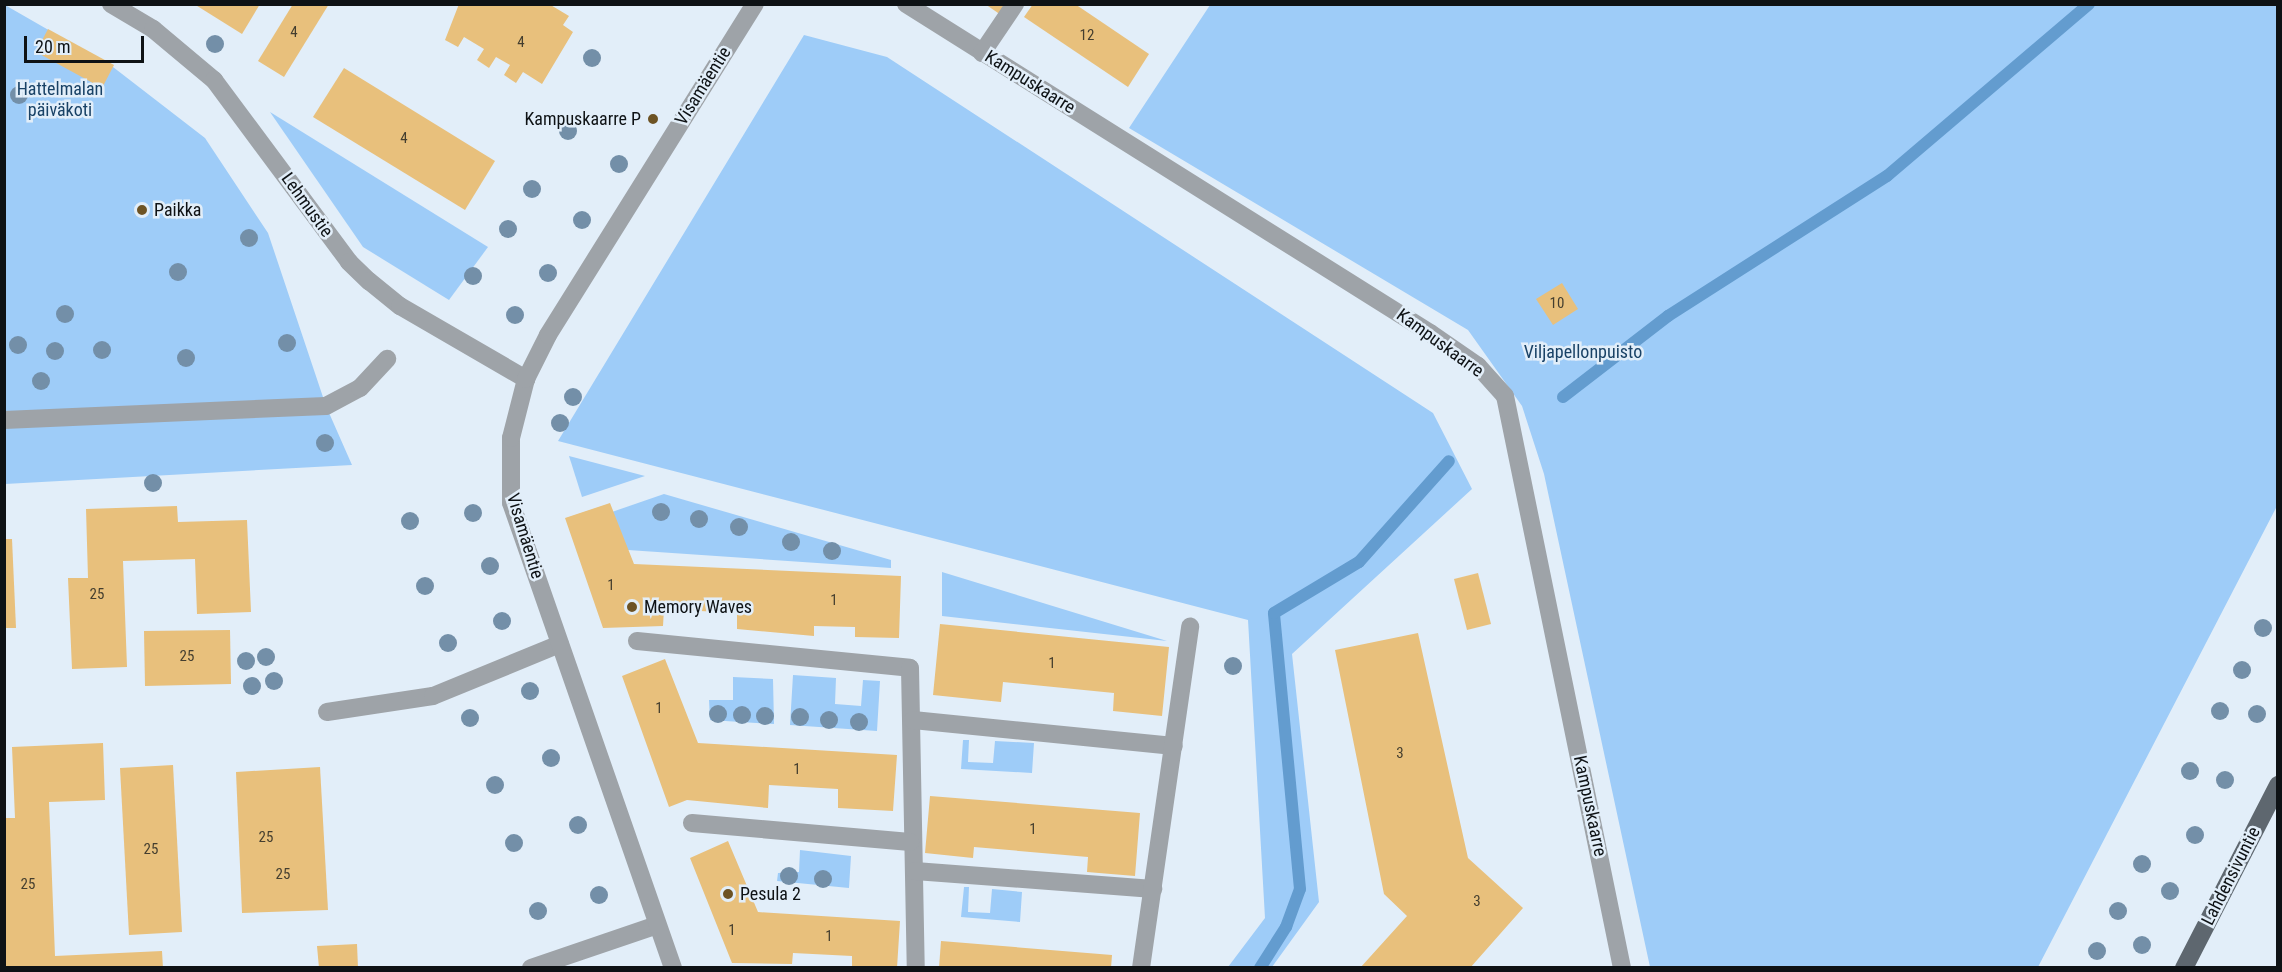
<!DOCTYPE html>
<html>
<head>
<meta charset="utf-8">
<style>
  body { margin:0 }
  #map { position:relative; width:2282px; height:972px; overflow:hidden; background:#e2eef9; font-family:"Roboto Condensed",sans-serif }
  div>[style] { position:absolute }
  .green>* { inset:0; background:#9eccf8 }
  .stream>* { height:12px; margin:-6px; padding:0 6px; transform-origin:6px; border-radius:6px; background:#639ccf }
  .building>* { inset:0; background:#e8c07c }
  .minor>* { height:18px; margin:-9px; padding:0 9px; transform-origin:9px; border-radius:9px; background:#9ea3a8 }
  .major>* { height:18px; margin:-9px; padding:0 9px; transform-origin:9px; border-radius:9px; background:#5e676f }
  .trees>* { width:18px; height:18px; margin:-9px; border-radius:50%; background:#738fa8 }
  .dots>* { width:16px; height:16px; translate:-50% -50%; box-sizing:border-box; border:3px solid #e2eef9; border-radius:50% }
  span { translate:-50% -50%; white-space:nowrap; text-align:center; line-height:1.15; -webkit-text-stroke:5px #e2eef9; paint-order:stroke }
  .number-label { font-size:15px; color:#443e2f }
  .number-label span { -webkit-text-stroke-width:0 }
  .street-label { font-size:18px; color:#0e1215 }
  .park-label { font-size:18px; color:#194266 }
  .poi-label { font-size:18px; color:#0e1215 }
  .right { translate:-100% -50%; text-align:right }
  .left { translate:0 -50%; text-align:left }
  .frame { position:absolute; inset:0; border:6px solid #0e1215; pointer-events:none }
  .scale { position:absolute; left:24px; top:36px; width:120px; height:27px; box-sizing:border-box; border:3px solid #0e1215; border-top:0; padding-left:8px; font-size:18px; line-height:21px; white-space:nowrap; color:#0e1215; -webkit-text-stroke:4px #e2eef9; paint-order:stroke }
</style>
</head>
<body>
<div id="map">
  <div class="green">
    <div style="clip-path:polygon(5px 5px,113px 67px,205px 138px,268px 233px,326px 406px,352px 465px,5px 484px)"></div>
    <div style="clip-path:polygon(1210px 5px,2277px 5px,2277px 506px,2038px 967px,1650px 967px,1544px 474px,1522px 406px,1468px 330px,1129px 128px)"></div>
    <div style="clip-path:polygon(804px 35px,887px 57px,1433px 413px,1472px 489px,1292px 654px,1319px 902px,1272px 967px,1228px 967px,1265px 918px,1248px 620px,558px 441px)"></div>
    <div style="clip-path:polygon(270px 112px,488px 247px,449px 300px,363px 247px)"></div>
    <div style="clip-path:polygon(569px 456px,645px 476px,582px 497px)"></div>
    <div style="clip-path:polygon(664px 494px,891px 560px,891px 568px,628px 550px,609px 513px)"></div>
    <div style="clip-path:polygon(942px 572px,1167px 641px,942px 616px)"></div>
    <div style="clip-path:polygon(793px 675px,836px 678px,835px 704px,861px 706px,863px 680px,880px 681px,877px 731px,790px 725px)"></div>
    <div style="clip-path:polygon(733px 677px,773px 679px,774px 724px,710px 720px,709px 700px,733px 700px)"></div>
    <div style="clip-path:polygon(963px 740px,969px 740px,968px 762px,993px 763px,995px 741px,1034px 743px,1032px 773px,961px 769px)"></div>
    <div style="clip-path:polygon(800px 850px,851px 856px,849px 888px,777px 881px,778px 873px,799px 872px)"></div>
    <div style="clip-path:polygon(964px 887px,969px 887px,968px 912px,990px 913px,992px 889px,1022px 892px,1020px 922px,961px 917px)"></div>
  </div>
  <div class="stream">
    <div style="left:1563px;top:397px;width:133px;rotate:-37.6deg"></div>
    <div style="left:1668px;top:316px;width:260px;rotate:-32.6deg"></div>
    <div style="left:1887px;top:176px;width:265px;rotate:-40.4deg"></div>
    <div style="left:1260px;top:968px;width:49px;rotate:-57.6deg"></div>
    <div style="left:1286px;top:927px;width:40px;rotate:-69.8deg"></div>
    <div style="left:1300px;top:889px;width:277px;rotate:-95.4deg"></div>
    <div style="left:1274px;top:613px;width:99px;rotate:-31deg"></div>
    <div style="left:1359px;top:562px;width:135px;rotate:-48.3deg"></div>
  </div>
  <div class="building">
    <div style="clip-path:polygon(194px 4px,260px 4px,242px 34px)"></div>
    <div style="clip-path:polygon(293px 4px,329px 4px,284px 77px,258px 61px)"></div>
    <div style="clip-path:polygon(459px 4px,549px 4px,569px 16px,563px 25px,573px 32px,542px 84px,523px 72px,516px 83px,504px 75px,510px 65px,496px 57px,489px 68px,477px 60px,484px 49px,464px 37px,458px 47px,445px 40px)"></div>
    <div style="clip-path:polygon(985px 4px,1008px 4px,1001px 15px)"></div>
    <div style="clip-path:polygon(1033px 4px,1075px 4px,1149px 54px,1128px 87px,1024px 17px)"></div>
    <div style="clip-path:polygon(48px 29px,114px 65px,102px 88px,36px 52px)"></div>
    <div style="clip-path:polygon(344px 68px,495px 161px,465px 210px,313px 117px)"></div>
    <div style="clip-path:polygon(1562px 283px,1578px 309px,1553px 325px,1536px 299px)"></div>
    <div style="clip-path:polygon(610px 503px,634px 564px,901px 576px,899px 638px,855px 637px,855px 627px,814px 626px,814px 636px,737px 629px,737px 613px,664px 609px,663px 626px,603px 628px,565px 518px)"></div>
    <div style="clip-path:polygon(177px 506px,178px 522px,247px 520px,251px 612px,197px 614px,195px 559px,123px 561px,127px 667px,72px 669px,68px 578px,88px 578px,86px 509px)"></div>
    <div style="clip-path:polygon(4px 539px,12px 539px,16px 628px,4px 628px)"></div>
    <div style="clip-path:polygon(1478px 573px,1491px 624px,1467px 630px,1454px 579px)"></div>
    <div style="clip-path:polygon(940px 624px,1169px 647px,1162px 716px,1113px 711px,1114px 693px,1003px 682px,1001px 702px,933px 695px)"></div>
    <div style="clip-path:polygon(230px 630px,231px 684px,145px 686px,144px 631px)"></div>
    <div style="clip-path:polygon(1418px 633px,1468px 858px,1523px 908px,1470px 968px,1360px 968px,1407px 916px,1384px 894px,1335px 650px)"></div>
    <div style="clip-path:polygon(665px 659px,698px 743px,897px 755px,893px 811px,838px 808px,838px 789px,769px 785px,768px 808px,687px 800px,669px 807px,622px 676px)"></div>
    <div style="clip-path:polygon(103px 743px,105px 800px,49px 802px,55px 956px,162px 951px,163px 968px,4px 968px,4px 818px,15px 818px,12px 747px)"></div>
    <div style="clip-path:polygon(173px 765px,182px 932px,129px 935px,120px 768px)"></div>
    <div style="clip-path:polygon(320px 767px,328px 910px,242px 913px,236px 772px)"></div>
    <div style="clip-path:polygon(930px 796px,1140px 813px,1135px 876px,1087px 872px,1088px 857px,974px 847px,973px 858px,925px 853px)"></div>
    <div style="clip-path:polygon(728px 841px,758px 912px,900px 921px,897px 968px,852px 968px,852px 956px,793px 953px,792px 964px,732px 963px,690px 858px)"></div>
    <div style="clip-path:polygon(941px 941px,1112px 955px,1111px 968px,939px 968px)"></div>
    <div style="clip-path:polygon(357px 944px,358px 968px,319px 968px,317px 946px)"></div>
  </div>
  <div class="minor">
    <div style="left:111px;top:4px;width:49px;rotate:30.8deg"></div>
    <div style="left:153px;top:29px;width:80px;rotate:39.9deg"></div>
    <div style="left:214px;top:80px;width:227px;rotate:53.4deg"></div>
    <div style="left:349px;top:262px;width:28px;rotate:44deg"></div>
    <div style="left:369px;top:281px;width:40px;rotate:39deg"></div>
    <div style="left:400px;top:306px;width:146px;rotate:30.1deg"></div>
    <div style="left:906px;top:4px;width:619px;rotate:32.12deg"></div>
    <div style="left:1430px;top:333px;width:58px;rotate:34.5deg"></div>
    <div style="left:1478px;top:366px;width:40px;rotate:48deg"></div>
    <div style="left:1505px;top:396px;width:584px;rotate:78.44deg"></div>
    <div style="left:982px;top:53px;width:59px;rotate:-56deg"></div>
    <div style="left:4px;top:420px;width:322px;rotate:-2.5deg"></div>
    <div style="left:326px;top:406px;width:38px;rotate:-28deg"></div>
    <div style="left:360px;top:388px;width:40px;rotate:-47deg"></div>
    <div style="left:637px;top:641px;width:274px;rotate:5.6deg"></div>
    <div style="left:910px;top:668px;width:300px;rotate:88.9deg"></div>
    <div style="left:327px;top:712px;width:107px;rotate:-8.6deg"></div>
    <div style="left:433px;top:696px;width:137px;rotate:-22.3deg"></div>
    <div style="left:913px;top:720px;width:262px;rotate:5.7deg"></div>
    <div style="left:692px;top:823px;width:219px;rotate:5deg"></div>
    <div style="left:915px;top:871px;width:239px;rotate:4.3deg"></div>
    <div style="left:531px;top:968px;width:133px;rotate:-18.8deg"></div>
    <div style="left:673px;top:968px;width:492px;rotate:-109.2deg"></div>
    <div style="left:511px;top:503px;width:65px;rotate:-90deg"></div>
    <div style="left:511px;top:438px;width:61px;rotate:-75.7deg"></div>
    <div style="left:526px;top:379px;width:49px;rotate:-63.4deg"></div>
    <div style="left:548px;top:335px;width:390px;rotate:-58deg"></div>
    <div style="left:1141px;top:968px;width:345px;rotate:-81.8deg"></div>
  </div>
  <div class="major">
    <div style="left:2184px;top:968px;width:206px;rotate:-62.8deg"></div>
  </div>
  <div class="trees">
    <div style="left:215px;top:44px"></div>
    <div style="left:592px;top:58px"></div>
    <div style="left:19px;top:95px"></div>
    <div style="left:568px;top:131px"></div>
    <div style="left:619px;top:164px"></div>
    <div style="left:532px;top:189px"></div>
    <div style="left:582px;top:220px"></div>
    <div style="left:508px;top:229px"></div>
    <div style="left:249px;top:238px"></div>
    <div style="left:178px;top:272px"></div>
    <div style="left:548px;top:273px"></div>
    <div style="left:473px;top:276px"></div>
    <div style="left:65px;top:314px"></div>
    <div style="left:515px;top:315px"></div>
    <div style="left:287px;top:343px"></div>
    <div style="left:18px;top:345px"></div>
    <div style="left:102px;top:350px"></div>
    <div style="left:55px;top:351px"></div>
    <div style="left:186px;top:358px"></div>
    <div style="left:41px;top:381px"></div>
    <div style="left:573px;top:397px"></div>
    <div style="left:560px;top:423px"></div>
    <div style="left:325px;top:443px"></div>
    <div style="left:153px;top:483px"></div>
    <div style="left:661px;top:512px"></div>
    <div style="left:473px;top:513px"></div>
    <div style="left:699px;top:519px"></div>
    <div style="left:410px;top:521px"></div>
    <div style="left:739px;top:527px"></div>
    <div style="left:791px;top:542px"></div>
    <div style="left:832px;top:551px"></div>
    <div style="left:490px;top:566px"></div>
    <div style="left:425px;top:586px"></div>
    <div style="left:502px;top:621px"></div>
    <div style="left:2263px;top:628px"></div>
    <div style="left:448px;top:643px"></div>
    <div style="left:266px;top:657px"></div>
    <div style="left:246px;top:661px"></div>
    <div style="left:1233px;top:666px"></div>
    <div style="left:2242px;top:670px"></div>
    <div style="left:274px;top:681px"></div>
    <div style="left:252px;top:686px"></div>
    <div style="left:530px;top:691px"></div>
    <div style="left:2220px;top:711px"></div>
    <div style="left:718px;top:714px"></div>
    <div style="left:2257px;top:714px"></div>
    <div style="left:742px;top:715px"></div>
    <div style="left:765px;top:716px"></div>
    <div style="left:800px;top:717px"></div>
    <div style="left:470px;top:718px"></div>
    <div style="left:829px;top:720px"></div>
    <div style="left:859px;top:722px"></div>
    <div style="left:551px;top:758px"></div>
    <div style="left:2190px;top:771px"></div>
    <div style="left:2225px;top:780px"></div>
    <div style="left:495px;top:785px"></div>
    <div style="left:578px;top:825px"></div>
    <div style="left:2195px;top:835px"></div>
    <div style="left:514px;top:843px"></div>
    <div style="left:2142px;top:864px"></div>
    <div style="left:789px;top:876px"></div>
    <div style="left:823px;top:879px"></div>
    <div style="left:2170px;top:891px"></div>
    <div style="left:599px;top:895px"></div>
    <div style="left:538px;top:911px"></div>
    <div style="left:2118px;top:911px"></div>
    <div style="left:2142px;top:945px"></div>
    <div style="left:2097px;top:951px"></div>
  </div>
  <div class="dots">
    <div style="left:653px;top:119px;background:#6d5324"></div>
    <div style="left:142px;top:210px;background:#6d5324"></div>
    <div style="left:632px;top:607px;background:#6d5324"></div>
    <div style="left:728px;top:894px;background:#6d5324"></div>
  </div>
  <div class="number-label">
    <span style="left:294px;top:33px">4</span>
    <span style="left:1087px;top:36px">12</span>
    <span style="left:521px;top:43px">4</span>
    <span style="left:404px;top:139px">4</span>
    <span style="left:1557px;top:304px">10</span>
    <span style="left:611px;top:586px">1</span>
    <span style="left:97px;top:595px">25</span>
    <span style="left:834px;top:601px">1</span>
    <span style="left:187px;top:657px">25</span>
    <span style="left:1052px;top:664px">1</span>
    <span style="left:659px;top:709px">1</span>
    <span style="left:1400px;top:754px">3</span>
    <span style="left:797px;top:770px">1</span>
    <span style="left:1033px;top:830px">1</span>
    <span style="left:266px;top:838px">25</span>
    <span style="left:151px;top:850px">25</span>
    <span style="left:283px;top:875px">25</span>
    <span style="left:28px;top:885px">25</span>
    <span style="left:1477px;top:902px">3</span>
    <span style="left:732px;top:931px">1</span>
    <span style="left:829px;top:937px">1</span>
  </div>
  <div class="street-label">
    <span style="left:1030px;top:82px;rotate:32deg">Kampuskaarre</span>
    <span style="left:703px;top:86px;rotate:-58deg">Visamäentie</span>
    <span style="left:307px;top:205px;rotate:54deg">Lehmustie</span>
    <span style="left:1440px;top:343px;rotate:36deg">Kampuskaarre</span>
    <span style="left:525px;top:536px;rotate:73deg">Visamäentie</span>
    <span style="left:1590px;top:806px;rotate:78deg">Kampuskaarre</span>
    <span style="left:2231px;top:876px;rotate:-63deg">Lahdensivuntie</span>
  </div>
  <div class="park-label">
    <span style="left:60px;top:100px">Hattelmalan<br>päiväkoti</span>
    <span style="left:1583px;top:352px">Viljapellonpuisto</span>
  </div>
  <div class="poi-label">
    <span class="right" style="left:641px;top:119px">Kampuskaarre P</span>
    <span class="left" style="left:154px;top:210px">Paikka</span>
    <span class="left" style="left:644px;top:607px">Memory Waves</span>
    <span class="left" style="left:740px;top:894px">Pesula 2</span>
  </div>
  <div class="frame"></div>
  <div class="scale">20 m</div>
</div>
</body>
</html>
